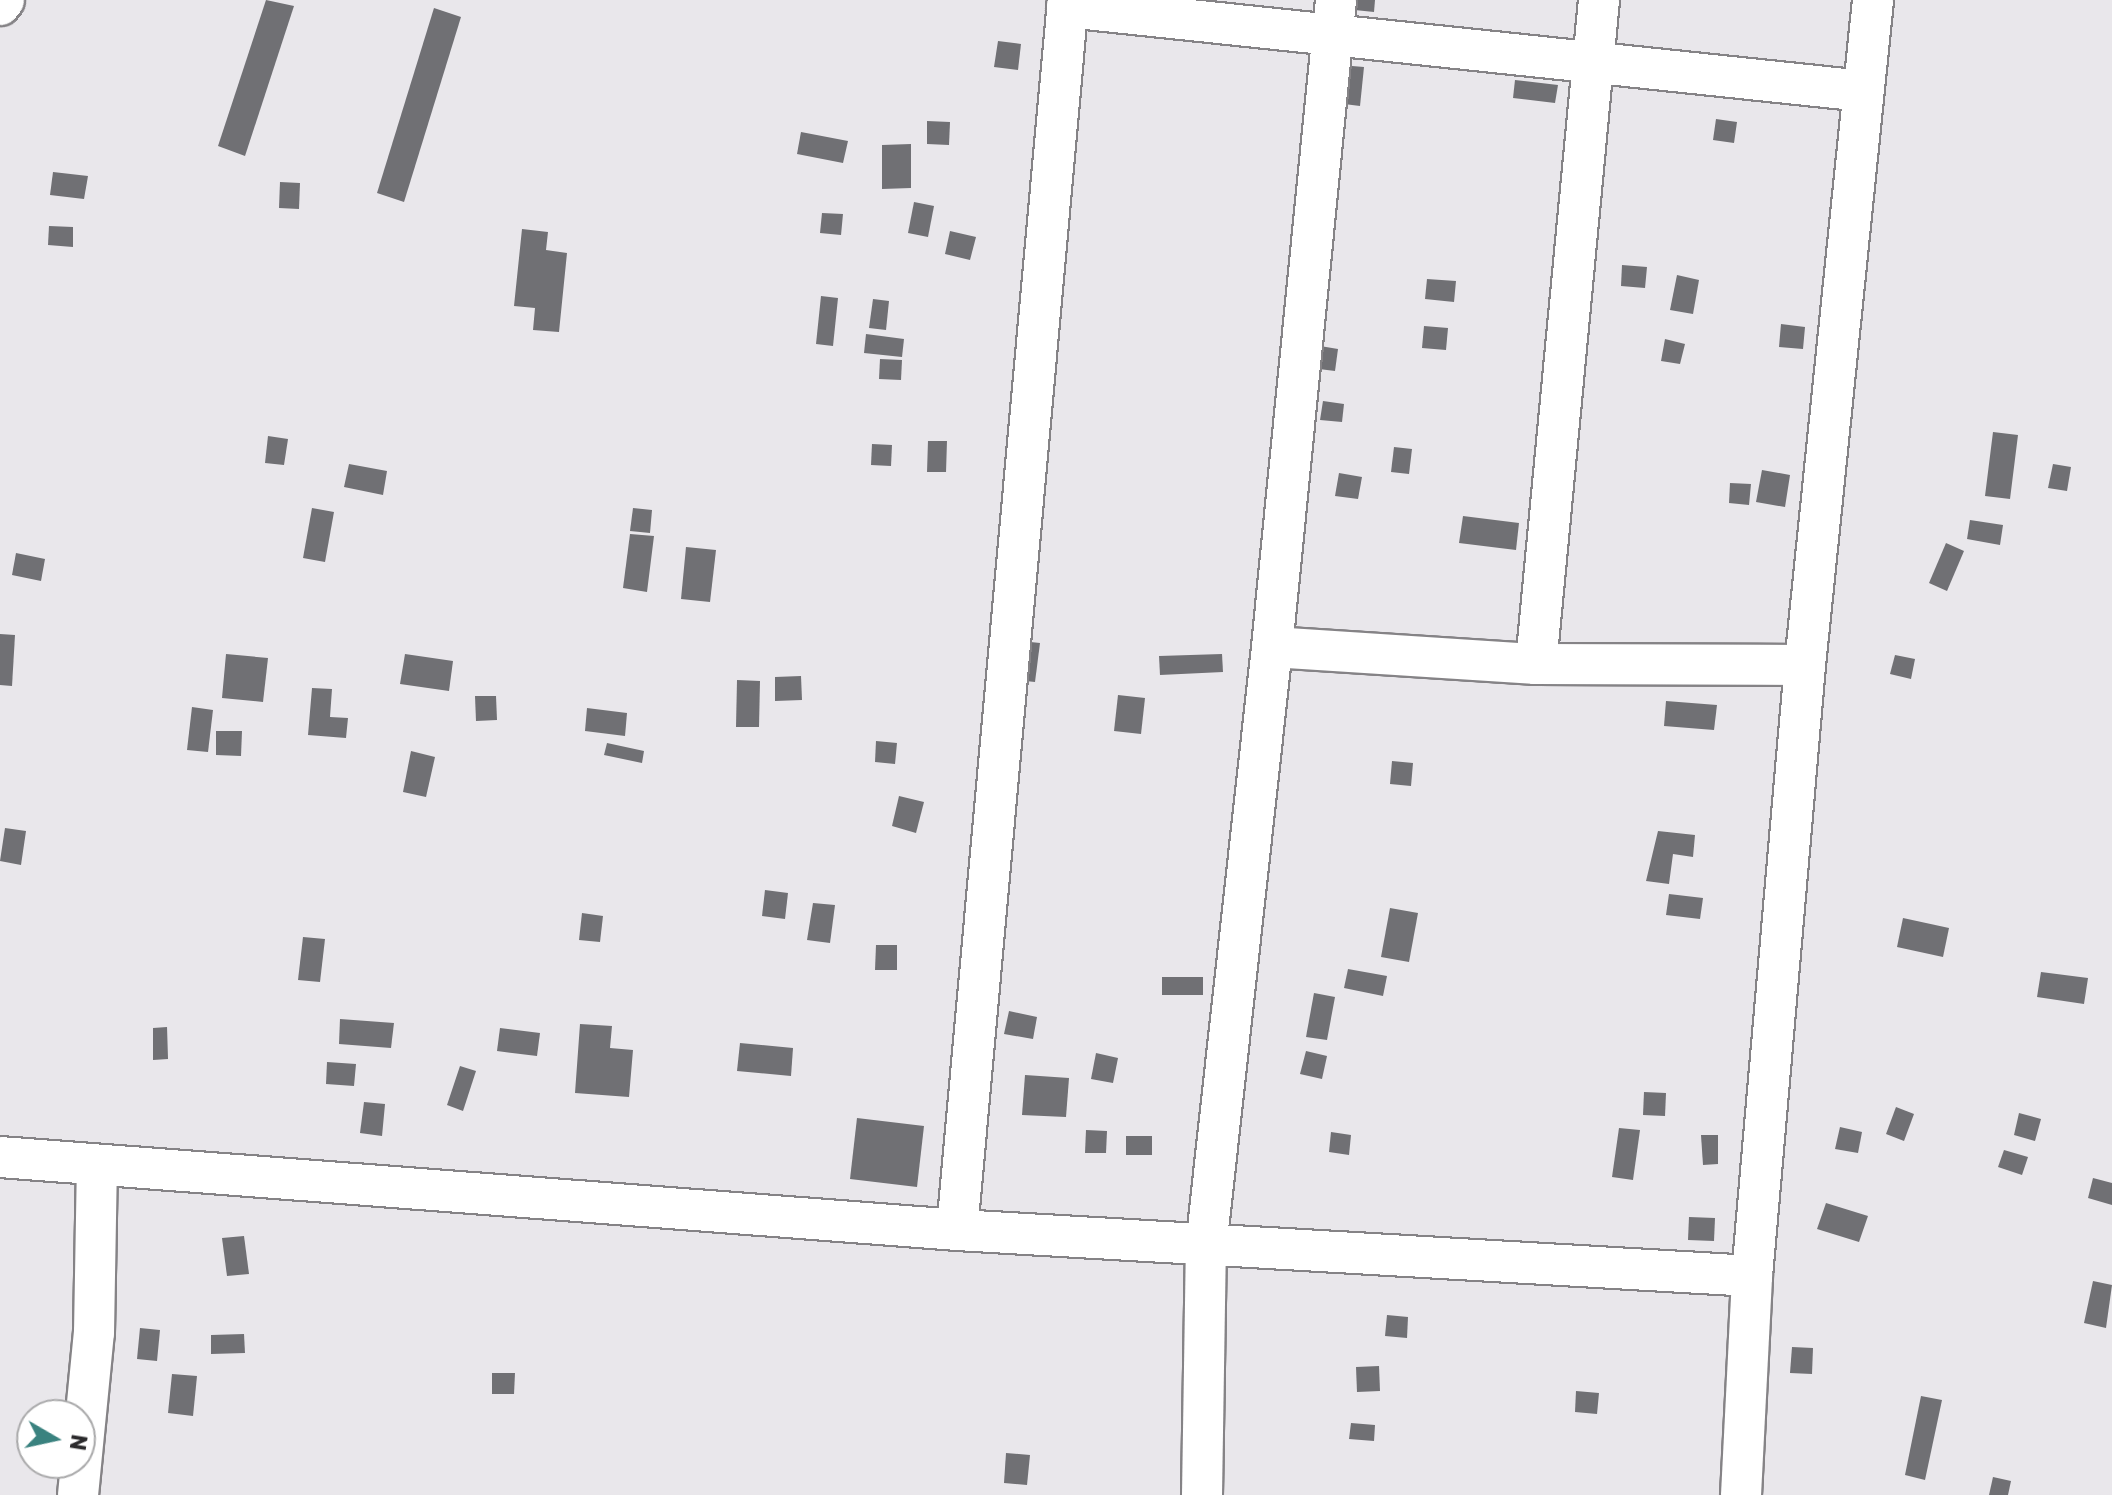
<!DOCTYPE html>
<html>
<head>
<meta charset="utf-8">
<style>
  body { margin:0 }
  #map { position:relative; width:2112px; height:1495px; overflow:hidden; background:#e9e7eb; font-family:Rubik,sans-serif }
  div>[style] { position:absolute }
  .building>* { inset:0; background:#707074 }
  .roads { filter:drop-shadow(2px 0 #858386) drop-shadow(-2px 0 #858386) drop-shadow(0 2px #858386) drop-shadow(0 -2px #858386) }
  .minor>* { height:40px; margin:-20px; padding:0 20px; transform-origin:20px; border-radius:20px; background:#fff }
  span { translate:-50% -50%; white-space:nowrap; text-align:center; line-height:1.15; -webkit-text-stroke:8px #fff; paint-order:stroke }
  .north { position:absolute; left:16px; top:1399px; width:80px; height:80px; box-sizing:border-box; background:#fff; border:2px solid #aaaaab; border-radius:50%; rotate:99deg; font-size:22px; font-weight:700; line-height:32px; text-align:center; color:#2b2a2c }
  .north::after { content:''; display:block; margin:auto; width:28px; height:36px; background:#3a827f; clip-path:polygon(50% 0,100% 100%,50% 72%,0 100%) }
</style>
</head>
<body>
<div id="map">
  <div class="building">
    <div style="clip-path:polygon(266px 0,294px 6px,245px 156px,218px 146px)"></div>
    <div style="clip-path:polygon(1346px 0,1375px 0,1374px 12px,1345px 9px)"></div>
    <div style="clip-path:polygon(434px 8px,461px 17px,404px 202px,377px 193px)"></div>
    <div style="clip-path:polygon(998px 41px,1021px 44px,1018px 70px,994px 67px)"></div>
    <div style="clip-path:polygon(1340px 65px,1364px 67px,1360px 106px,1336px 103px)"></div>
    <div style="clip-path:polygon(1515px 80px,1558px 85px,1555px 103px,1513px 98px)"></div>
    <div style="clip-path:polygon(1716px 119px,1737px 122px,1734px 143px,1713px 140px)"></div>
    <div style="clip-path:polygon(927px 121px,950px 122px,949px 145px,927px 144px)"></div>
    <div style="clip-path:polygon(801px 132px,848px 141px,843px 163px,797px 154px)"></div>
    <div style="clip-path:polygon(911px 144px,911px 188px,882px 189px,882px 145px)"></div>
    <div style="clip-path:polygon(53px 172px,88px 176px,84px 199px,50px 195px)"></div>
    <div style="clip-path:polygon(280px 182px,300px 183px,299px 209px,279px 208px)"></div>
    <div style="clip-path:polygon(914px 202px,934px 206px,928px 237px,908px 233px)"></div>
    <div style="clip-path:polygon(822px 213px,843px 214px,841px 235px,820px 233px)"></div>
    <div style="clip-path:polygon(49px 226px,73px 227px,73px 247px,48px 245px)"></div>
    <div style="clip-path:polygon(522px 229px,548px 232px,546px 250px,567px 253px,559px 332px,533px 330px,535px 308px,514px 306px)"></div>
    <div style="clip-path:polygon(950px 231px,976px 237px,970px 260px,945px 254px)"></div>
    <div style="clip-path:polygon(1622px 265px,1647px 267px,1645px 288px,1621px 286px)"></div>
    <div style="clip-path:polygon(1677px 275px,1699px 280px,1693px 314px,1670px 310px)"></div>
    <div style="clip-path:polygon(1427px 279px,1456px 281px,1454px 302px,1425px 299px)"></div>
    <div style="clip-path:polygon(821px 296px,838px 298px,833px 346px,816px 344px)"></div>
    <div style="clip-path:polygon(873px 299px,889px 301px,886px 330px,869px 328px)"></div>
    <div style="clip-path:polygon(1781px 324px,1805px 327px,1803px 349px,1779px 347px)"></div>
    <div style="clip-path:polygon(1424px 326px,1448px 328px,1446px 350px,1422px 348px)"></div>
    <div style="clip-path:polygon(866px 334px,904px 339px,902px 357px,864px 353px)"></div>
    <div style="clip-path:polygon(1665px 339px,1685px 344px,1680px 364px,1661px 361px)"></div>
    <div style="clip-path:polygon(1314px 345px,1338px 349px,1335px 371px,1311px 368px)"></div>
    <div style="clip-path:polygon(880px 359px,902px 360px,901px 380px,879px 379px)"></div>
    <div style="clip-path:polygon(1323px 401px,1344px 404px,1342px 422px,1320px 420px)"></div>
    <div style="clip-path:polygon(1993px 432px,2018px 435px,2010px 499px,1985px 496px)"></div>
    <div style="clip-path:polygon(268px 436px,288px 439px,284px 465px,265px 463px)"></div>
    <div style="clip-path:polygon(928px 441px,947px 441px,946px 472px,927px 472px)"></div>
    <div style="clip-path:polygon(872px 444px,892px 445px,891px 466px,871px 465px)"></div>
    <div style="clip-path:polygon(1394px 447px,1412px 449px,1409px 474px,1391px 472px)"></div>
    <div style="clip-path:polygon(349px 464px,387px 471px,383px 495px,344px 487px)"></div>
    <div style="clip-path:polygon(2053px 464px,2071px 467px,2067px 491px,2048px 488px)"></div>
    <div style="clip-path:polygon(1762px 470px,1790px 475px,1785px 507px,1756px 502px)"></div>
    <div style="clip-path:polygon(1339px 473px,1362px 477px,1358px 499px,1335px 496px)"></div>
    <div style="clip-path:polygon(1730px 483px,1751px 484px,1749px 505px,1729px 503px)"></div>
    <div style="clip-path:polygon(312px 508px,334px 512px,325px 562px,303px 558px)"></div>
    <div style="clip-path:polygon(633px 508px,652px 510px,650px 533px,630px 531px)"></div>
    <div style="clip-path:polygon(1463px 516px,1519px 523px,1516px 550px,1459px 543px)"></div>
    <div style="clip-path:polygon(1970px 520px,2003px 525px,2000px 545px,1967px 539px)"></div>
    <div style="clip-path:polygon(630px 534px,654px 536px,647px 592px,623px 588px)"></div>
    <div style="clip-path:polygon(1946px 543px,1964px 551px,1947px 591px,1929px 583px)"></div>
    <div style="clip-path:polygon(686px 547px,716px 550px,710px 602px,681px 599px)"></div>
    <div style="clip-path:polygon(16px 553px,45px 559px,41px 581px,12px 575px)"></div>
    <div style="clip-path:polygon(0 634px,15px 635px,12px 686px,0 685px)"></div>
    <div style="clip-path:polygon(1021px 641px,1040px 643px,1035px 682px,1016px 680px)"></div>
    <div style="clip-path:polygon(226px 654px,268px 658px,263px 702px,222px 698px)"></div>
    <div style="clip-path:polygon(405px 654px,453px 661px,449px 691px,400px 684px)"></div>
    <div style="clip-path:polygon(1222px 654px,1223px 672px,1160px 675px,1159px 656px)"></div>
    <div style="clip-path:polygon(1895px 655px,1915px 659px,1911px 679px,1890px 674px)"></div>
    <div style="clip-path:polygon(801px 676px,802px 700px,775px 701px,775px 677px)"></div>
    <div style="clip-path:polygon(737px 680px,760px 681px,759px 727px,736px 727px)"></div>
    <div style="clip-path:polygon(312px 688px,332px 689px,330px 717px,348px 718px,346px 738px,308px 735px)"></div>
    <div style="clip-path:polygon(1118px 695px,1145px 698px,1141px 734px,1114px 731px)"></div>
    <div style="clip-path:polygon(475px 696px,496px 696px,497px 720px,476px 721px)"></div>
    <div style="clip-path:polygon(1666px 701px,1717px 705px,1714px 730px,1664px 726px)"></div>
    <div style="clip-path:polygon(192px 707px,213px 710px,208px 752px,187px 750px)"></div>
    <div style="clip-path:polygon(587px 708px,627px 713px,625px 736px,585px 731px)"></div>
    <div style="clip-path:polygon(216px 731px,242px 731px,241px 756px,216px 755px)"></div>
    <div style="clip-path:polygon(876px 741px,897px 743px,895px 764px,875px 762px)"></div>
    <div style="clip-path:polygon(607px 743px,644px 751px,642px 763px,604px 755px)"></div>
    <div style="clip-path:polygon(411px 751px,435px 757px,426px 797px,403px 792px)"></div>
    <div style="clip-path:polygon(1392px 761px,1413px 763px,1411px 786px,1390px 784px)"></div>
    <div style="clip-path:polygon(899px 796px,924px 802px,916px 833px,892px 826px)"></div>
    <div style="clip-path:polygon(5px 828px,26px 831px,21px 865px,0 861px)"></div>
    <div style="clip-path:polygon(1658px 831px,1695px 835px,1693px 857px,1673px 854px,1669px 884px,1646px 881px)"></div>
    <div style="clip-path:polygon(765px 890px,788px 893px,785px 919px,762px 916px)"></div>
    <div style="clip-path:polygon(1669px 894px,1703px 898px,1700px 919px,1666px 915px)"></div>
    <div style="clip-path:polygon(813px 903px,835px 905px,830px 943px,807px 940px)"></div>
    <div style="clip-path:polygon(1390px 908px,1418px 913px,1409px 962px,1381px 957px)"></div>
    <div style="clip-path:polygon(582px 913px,603px 916px,600px 942px,579px 940px)"></div>
    <div style="clip-path:polygon(1903px 918px,1949px 928px,1943px 957px,1897px 947px)"></div>
    <div style="clip-path:polygon(303px 937px,325px 939px,320px 982px,298px 980px)"></div>
    <div style="clip-path:polygon(876px 945px,897px 945px,897px 970px,875px 970px)"></div>
    <div style="clip-path:polygon(1348px 969px,1387px 976px,1383px 996px,1344px 988px)"></div>
    <div style="clip-path:polygon(2041px 972px,2088px 978px,2084px 1004px,2037px 997px)"></div>
    <div style="clip-path:polygon(1162px 977px,1203px 977px,1203px 995px,1162px 995px)"></div>
    <div style="clip-path:polygon(1314px 993px,1335px 997px,1327px 1040px,1306px 1037px)"></div>
    <div style="clip-path:polygon(1009px 1011px,1037px 1017px,1033px 1039px,1004px 1034px)"></div>
    <div style="clip-path:polygon(340px 1019px,394px 1023px,391px 1048px,339px 1044px)"></div>
    <div style="clip-path:polygon(580px 1024px,612px 1026px,610px 1048px,633px 1050px,629px 1097px,575px 1093px)"></div>
    <div style="clip-path:polygon(167px 1027px,168px 1059px,153px 1060px,153px 1028px)"></div>
    <div style="clip-path:polygon(500px 1028px,540px 1033px,537px 1056px,497px 1051px)"></div>
    <div style="clip-path:polygon(740px 1043px,793px 1048px,791px 1076px,737px 1071px)"></div>
    <div style="clip-path:polygon(1306px 1051px,1327px 1056px,1322px 1079px,1300px 1074px)"></div>
    <div style="clip-path:polygon(1096px 1053px,1118px 1058px,1113px 1083px,1091px 1079px)"></div>
    <div style="clip-path:polygon(327px 1062px,356px 1064px,354px 1086px,326px 1084px)"></div>
    <div style="clip-path:polygon(460px 1066px,476px 1071px,463px 1111px,447px 1105px)"></div>
    <div style="clip-path:polygon(1025px 1075px,1069px 1078px,1066px 1117px,1022px 1115px)"></div>
    <div style="clip-path:polygon(1644px 1092px,1666px 1093px,1665px 1116px,1643px 1115px)"></div>
    <div style="clip-path:polygon(364px 1102px,385px 1104px,382px 1136px,360px 1133px)"></div>
    <div style="clip-path:polygon(1896px 1107px,1914px 1114px,1904px 1141px,1886px 1134px)"></div>
    <div style="clip-path:polygon(2019px 1113px,2041px 1119px,2035px 1141px,2014px 1135px)"></div>
    <div style="clip-path:polygon(857px 1118px,924px 1126px,917px 1187px,850px 1179px)"></div>
    <div style="clip-path:polygon(1840px 1127px,1862px 1132px,1858px 1153px,1835px 1149px)"></div>
    <div style="clip-path:polygon(1619px 1128px,1640px 1130px,1633px 1180px,1612px 1177px)"></div>
    <div style="clip-path:polygon(1086px 1130px,1107px 1131px,1106px 1153px,1085px 1153px)"></div>
    <div style="clip-path:polygon(1331px 1132px,1351px 1135px,1349px 1155px,1329px 1152px)"></div>
    <div style="clip-path:polygon(1701px 1135px,1718px 1135px,1718px 1164px,1703px 1165px)"></div>
    <div style="clip-path:polygon(1126px 1136px,1152px 1136px,1152px 1155px,1126px 1155px)"></div>
    <div style="clip-path:polygon(2004px 1150px,2028px 1157px,2022px 1175px,1998px 1167px)"></div>
    <div style="clip-path:polygon(2093px 1178px,2112px 1183px,2112px 1205px,2088px 1198px)"></div>
    <div style="clip-path:polygon(1826px 1203px,1868px 1216px,1859px 1242px,1817px 1229px)"></div>
    <div style="clip-path:polygon(1689px 1217px,1715px 1218px,1714px 1241px,1688px 1240px)"></div>
    <div style="clip-path:polygon(244px 1236px,249px 1274px,227px 1276px,222px 1238px)"></div>
    <div style="clip-path:polygon(2093px 1281px,2112px 1285px,2106px 1328px,2084px 1323px)"></div>
    <div style="clip-path:polygon(1387px 1315px,1408px 1317px,1407px 1338px,1385px 1336px)"></div>
    <div style="clip-path:polygon(140px 1328px,160px 1330px,157px 1361px,137px 1359px)"></div>
    <div style="clip-path:polygon(244px 1334px,245px 1353px,211px 1354px,211px 1335px)"></div>
    <div style="clip-path:polygon(1792px 1347px,1813px 1348px,1812px 1374px,1790px 1373px)"></div>
    <div style="clip-path:polygon(1379px 1366px,1380px 1391px,1357px 1392px,1356px 1367px)"></div>
    <div style="clip-path:polygon(492px 1373px,515px 1373px,514px 1394px,492px 1394px)"></div>
    <div style="clip-path:polygon(172px 1374px,197px 1376px,193px 1416px,168px 1413px)"></div>
    <div style="clip-path:polygon(1576px 1391px,1599px 1393px,1597px 1414px,1575px 1412px)"></div>
    <div style="clip-path:polygon(1921px 1396px,1942px 1400px,1925px 1480px,1905px 1475px)"></div>
    <div style="clip-path:polygon(1351px 1423px,1375px 1425px,1374px 1441px,1349px 1439px)"></div>
    <div style="clip-path:polygon(1006px 1453px,1030px 1455px,1027px 1485px,1004px 1483px)"></div>
    <div style="clip-path:polygon(1993px 1477px,2011px 1481px,2008px 1495px,1989px 1495px)"></div>
  </div>
  <div class="roads">
    <div class="minor">
      <div style="left:0;top:5px;width:6px;rotate:-51deg"></div>
      <div style="left:1067px;top:7px;width:801px;rotate:6.02deg"></div>
      <div style="left:1272px;top:647px;width:265px;rotate:3.7deg"></div>
      <div style="left:1536px;top:664px;width:269px;rotate:0.2deg"></div>
      <div style="left:1536px;top:664px;width:667px;rotate:-84.58deg"></div>
      <div style="left:0;top:1157px;width:960px;rotate:4.36deg"></div>
      <div style="left:957px;top:1230px;width:796px;rotate:3.31deg"></div>
      <div style="left:957px;top:1230px;width:1235px;rotate:-84.84deg"></div>
      <div style="left:78px;top:1495px;width:163px;rotate:-84.4deg"></div>
      <div style="left:94px;top:1333px;width:166px;rotate:-89deg"></div>
      <div style="left:1202px;top:1495px;width:248px;rotate:-89.1deg"></div>
      <div style="left:1206px;top:1247px;width:604px;rotate:-83.72deg"></div>
      <div style="left:1272px;top:647px;width:650px;rotate:-84.35deg"></div>
      <div style="left:1741px;top:1495px;width:219px;rotate:-87.1deg"></div>
      <div style="left:1752px;top:1276px;width:613px;rotate:-85.04deg"></div>
      <div style="left:1805px;top:665px;width:668px;rotate:-84.16deg"></div>
    </div>
  </div>
  <div class="north">N</div>
</div>
</body>
</html>
